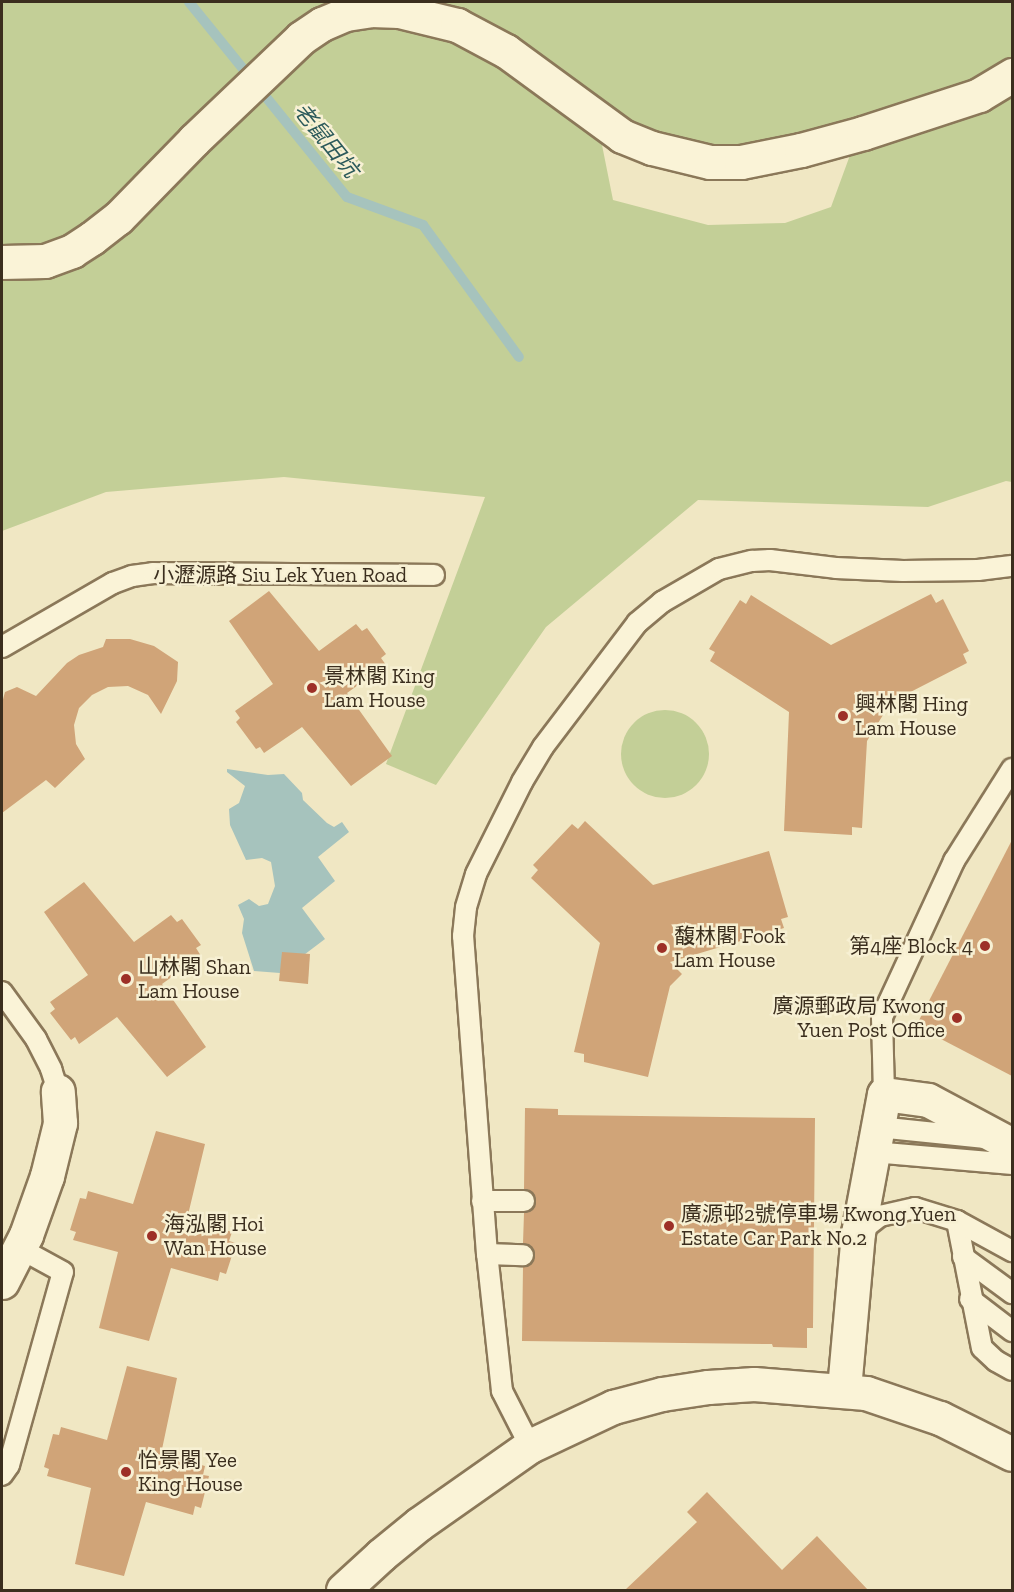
<!DOCTYPE html>
<html>
<head>
<meta charset="utf-8">
<style>
  body { margin:0 }
  #map { position:relative; width:1014px; height:1592px; overflow:hidden; background:#f0e7c3; font-family:"Zilla Slab","Noto Sans TC",serif }
  div>[style] { position:absolute }
  .green>* { inset:0; background:#c3cf97 }
  .round { border-radius:50% }
  .water>* { inset:0; background:#a6c3bd }
  .stream>* { height:10px; margin:-5px; padding:0 5px; transform-origin:5px; border-radius:5px; background:#a6c3bd }
  .building>* { inset:0; background:#d0a478 }
  .roads { filter:drop-shadow(2px 0 #8b7859) drop-shadow(-2px 0 #8b7859) drop-shadow(0 2px #8b7859) drop-shadow(0 -2px #8b7859) }
  .service>* { height:20px; margin:-10px; padding:0 10px; transform-origin:10px; border-radius:10px; background:#faf3d7 }
  .minor>* { height:33px; margin:-16.5px; padding:0 16.5px; transform-origin:16.5px; border-radius:16.5px; background:#faf3d7 }
  .tertiary>* { height:33px; margin:-16.5px; padding:0 16.5px; transform-origin:16.5px; border-radius:16.5px; background:#faf3d7 }
  .dots>* { width:16px; height:16px; translate:-50% -50%; box-sizing:border-box; border:3px solid #f7f0d3; border-radius:50% }
  span { translate:-50% -50%; white-space:nowrap; text-align:center; line-height:1.15; -webkit-text-stroke:5px #f7f0d3; paint-order:stroke }
  .street-label { font-size:21px; color:#3b2e1e }
  .poi-label { font-size:21px; color:#3b2e1e }
  .left { translate:0 -50%; text-align:left }
  .right { translate:-100% -50%; text-align:right }
  .water-label { font-size:22px; color:#2c5a5b; font-style:italic }
  .frame { position:absolute; inset:0; border:3px solid #3b2e1e; pointer-events:none }
</style>
</head>
<body>
<div id="map">
  <div class="green">
    <div style="clip-path:polygon(2px 2px,352px 2px,296px 22px,185px 126px,110px 207px,69px 242px,2px 249px)"></div>
    <div style="clip-path:polygon(408px 2px,1012px 2px,1012px 58px,980px 81px,813px 136px,713px 151px,651px 131px,616px 115px)"></div>
    <div style="clip-path:polygon(376px 26px,447px 40px,501px 68px,542px 99px,600px 135px,613px 200px,708px 225px,785px 223px,831px 207px,853px 147px,1012px 88px,1012px 482px,1006px 481px,928px 507px,698px 500px,546px 627px,436px 785px,386px 764px,485px 497px,284px 477px,106px 492px,2px 531px,2px 276px,33px 279px,91px 262px,136px 215px,304px 53px,337px 33px)"></div>
    <div class="round" style="left:621px;top:710px;width:88px;height:88px"></div>
  </div>
  <div class="water">
    <div style="clip-path:polygon(227px 769px,268px 775px,284px 774px,302px 793px,303px 800px,327px 823px,334px 827px,342px 822px,349px 832px,318px 857px,335px 881px,302px 908px,325px 939px,280px 973px,254px 971px,242px 933px,244px 919px,238px 905px,249px 899px,259px 906px,268px 904px,275px 886px,271px 862px,262px 858px,246px 860px,230px 825px,229px 809px,239px 803px,245px 786px,227px 772px)"></div>
  </div>
  <div class="stream">
    <div style="left:189px;top:2px;width:251px;rotate:51deg"></div>
    <div style="left:347px;top:197px;width:81px;rotate:20.2deg"></div>
    <div style="left:423px;top:225px;width:163px;rotate:54deg"></div>
  </div>
  <div class="building">
    <div style="clip-path:polygon(269px 591px,319px 651px,356px 624px,362px 631px,367px 628px,386px 654px,381px 658px,386px 665px,347px 693px,392px 756px,351px 786px,302px 727px,264px 753px,260px 747px,256px 749px,236px 722px,240px 718px,235px 711px,273px 684px,229px 621px)"></div>
    <div style="clip-path:polygon(931px 594px,936px 603px,943px 599px,969px 651px,963px 654px,967px 663px,891px 702px,867px 741px,862px 828px,852px 827px,852px 835px,784px 831px,789px 712px,710px 661px,715px 652px,709px 649px,740px 600px,746px 604px,751px 595px,831px 645px)"></div>
    <div style="clip-path:polygon(106px 639px,130px 639px,154px 646px,178px 662px,177px 681px,161px 714px,148px 695px,128px 686px,108px 687px,92px 695px,79px 708px,74px 725px,76px 744px,85px 759px,55px 788px,46px 780px,2px 813px,2px 703px,5px 692px,17px 687px,36px 696px,67px 663px,79px 655px,103px 647px)"></div>
    <div style="clip-path:polygon(585px 821px,653px 885px,769px 851px,788px 917px,781px 919px,784px 928px,670px 962px,682px 974px,670px 986px,648px 1077px,584px 1062px,584px 1054px,574px 1052px,600px 943px,531px 878px,538px 870px,533px 865px,572px 824px,578px 829px)"></div>
    <div style="clip-path:polygon(1012px 840px,1012px 1076px,916px 1026px)"></div>
    <div style="clip-path:polygon(84px 882px,134px 942px,171px 915px,177px 922px,182px 919px,201px 945px,196px 948px,201px 956px,162px 984px,206px 1047px,167px 1077px,117px 1017px,79px 1044px,75px 1037px,71px 1040px,50px 1013px,55px 1009px,50px 1002px,88px 975px,44px 912px)"></div>
    <div style="clip-path:polygon(282px 952px,310px 954px,308px 984px,279px 981px)"></div>
    <div style="clip-path:polygon(525px 1108px,558px 1109px,558px 1115px,815px 1118px,813px 1328px,807px 1328px,807px 1348px,773px 1347px,772px 1344px,522px 1341px,523px 1267px,533px 1262px,535px 1255px,530px 1245px,523px 1243px,524px 1213px,530px 1211px,536px 1202px,534px 1195px,524px 1189px)"></div>
    <div style="clip-path:polygon(156px 1131px,205px 1144px,187px 1219px,232px 1232px,229px 1241px,236px 1243px,226px 1274px,220px 1272px,218px 1281px,171px 1268px,149px 1341px,99px 1328px,118px 1252px,73px 1240px,76px 1232px,70px 1230px,80px 1198px,86px 1199px,88px 1191px,133px 1204px)"></div>
    <div style="clip-path:polygon(127px 1366px,177px 1378px,161px 1454px,205px 1466px,203px 1475px,209px 1476px,201px 1508px,195px 1506px,193px 1515px,146px 1502px,124px 1576px,75px 1564px,91px 1488px,47px 1476px,49px 1469px,44px 1467px,53px 1434px,59px 1435px,61px 1427px,107px 1440px)"></div>
    <div style="clip-path:polygon(707px 1492px,782px 1570px,817px 1536px,868px 1590px,625px 1590px,697px 1522px,687px 1512px)"></div>
  </div>
  <div class="roads">
    <div class="service">
      <div style="left:2px;top:647px;width:128px;rotate:-30deg"></div>
      <div style="left:113px;top:583px;width:20px;rotate:-20deg"></div>
      <div style="left:132px;top:576px;width:21px;rotate:-8deg"></div>
      <div style="left:153px;top:573px;width:281px;rotate:0.4deg"></div>
      <div style="left:2px;top:992px;width:58px;rotate:54.1deg"></div>
      <div style="left:36px;top:1039px;width:34px;rotate:63deg"></div>
      <div style="left:51px;top:1069px;width:23px;rotate:72deg"></div>
      <div style="left:884px;top:1094px;width:77px;rotate:-91.5deg"></div>
      <div style="left:882px;top:1017px;width:172px;rotate:-65.2deg"></div>
      <div style="left:954px;top:861px;width:109px;rotate:-57.8deg"></div>
      <div style="left:878px;top:1127px;width:108px;rotate:5.9deg"></div>
      <div style="left:873px;top:1152px;width:140px;rotate:4.9deg"></div>
      <div style="left:482px;top:1201px;width:42px"></div>
      <div style="left:957px;top:1221px;width:129px;rotate:78.9deg"></div>
      <div style="left:982px;top:1348px;width:19px;rotate:43deg"></div>
      <div style="left:996px;top:1361px;width:18px;rotate:29deg"></div>
      <div style="left:858px;top:1233px;width:28px;rotate:-38deg"></div>
      <div style="left:880px;top:1216px;width:36px;rotate:-13deg"></div>
      <div style="left:915px;top:1208px;width:44px;rotate:17.2deg"></div>
      <div style="left:957px;top:1221px;width:63px;rotate:28.6deg"></div>
      <div style="left:487px;top:1254px;width:36px;rotate:2deg"></div>
      <div style="left:963px;top:1257px;width:61px;rotate:36.3deg"></div>
      <div style="left:970px;top:1299px;width:53px;rotate:37.3deg"></div>
      <div style="left:530px;top:1446px;width:62px;rotate:-117deg"></div>
      <div style="left:502px;top:1391px;width:138px;rotate:-96.2deg"></div>
      <div style="left:487px;top:1254px;width:319px;rotate:-94.3deg"></div>
      <div style="left:463px;top:936px;width:29px;rotate:-84deg"></div>
      <div style="left:466px;top:907px;width:34px;rotate:-73deg"></div>
      <div style="left:476px;top:874px;width:103px;rotate:-63.4deg"></div>
      <div style="left:522px;top:782px;width:41px;rotate:-59deg"></div>
      <div style="left:543px;top:747px;width:156px;rotate:-52.8deg"></div>
      <div style="left:637px;top:623px;width:33px;rotate:-40deg"></div>
      <div style="left:662px;top:602px;width:66px;rotate:-30.1deg"></div>
      <div style="left:719px;top:569px;width:34px;rotate:-14deg"></div>
      <div style="left:752px;top:561px;width:18px;rotate:-3deg"></div>
      <div style="left:770px;top:560px;width:66px;rotate:6.9deg"></div>
      <div style="left:836px;top:568px;width:67px;rotate:2.6deg"></div>
      <div style="left:903px;top:571px;width:75px;rotate:-0.8deg"></div>
      <div style="left:978px;top:570px;width:34px;rotate:-7deg"></div>
      <div style="left:2px;top:1475px;width:12px;rotate:-55deg"></div>
      <div style="left:9px;top:1465px;width:200px;rotate:-74.4deg"></div>
      <div style="left:63px;top:1272px;width:50px;rotate:-151.4deg"></div>
    </div>
    <div class="minor">
      <div style="left:2px;top:262px;width:43px;rotate:-1.3deg"></div>
      <div style="left:45px;top:261px;width:29px;rotate:-20deg"></div>
      <div style="left:72px;top:251px;width:24px;rotate:-33deg"></div>
      <div style="left:92px;top:238px;width:33px;rotate:-38deg"></div>
      <div style="left:118px;top:218px;width:109px;rotate:-45.7deg"></div>
      <div style="left:194px;top:140px;width:148px;rotate:-43.6deg"></div>
      <div style="left:301px;top:38px;width:25px;rotate:-34deg"></div>
      <div style="left:322px;top:24px;width:26px;rotate:-23deg"></div>
      <div style="left:346px;top:14px;width:25px;rotate:-9deg"></div>
      <div style="left:371px;top:10px;width:28px;rotate:2deg"></div>
      <div style="left:399px;top:11px;width:60px;rotate:13.6deg"></div>
      <div style="left:457px;top:25px;width:55px;rotate:28deg"></div>
      <div style="left:506px;top:51px;width:144px;rotate:36.2deg"></div>
      <div style="left:622px;top:136px;width:32px;rotate:22deg"></div>
      <div style="left:652px;top:148px;width:60px;rotate:13.6deg"></div>
      <div style="left:710px;top:162px;width:31px"></div>
      <div style="left:741px;top:162px;width:61px;rotate:-11.3deg"></div>
      <div style="left:801px;top:150px;width:64px;rotate:-15.3deg"></div>
      <div style="left:863px;top:133px;width:122px;rotate:-18.1deg"></div>
      <div style="left:979px;top:95px;width:39px;rotate:-31deg"></div>
      <div style="left:2px;top:1282px;width:53px;rotate:-62.9deg"></div>
      <div style="left:26px;top:1235px;width:63px;rotate:-70.4deg"></div>
      <div style="left:47px;top:1176px;width:55px;rotate:-76.2deg"></div>
      <div style="left:60px;top:1123px;width:32px;rotate:-94deg"></div>
      <div style="left:844px;top:1389px;width:157px;rotate:-84.9deg"></div>
      <div style="left:858px;top:1233px;width:141px;rotate:-79.4deg"></div>
      <div style="left:884px;top:1094px;width:44px;rotate:7.8deg"></div>
      <div style="left:928px;top:1100px;width:95px;rotate:28.2deg"></div>
    </div>
    <div class="tertiary">
      <div style="left:343px;top:1590px;width:52px;rotate:-42.6deg"></div>
      <div style="left:381px;top:1555px;width:49px;rotate:-39.2deg"></div>
      <div style="left:419px;top:1524px;width:136px;rotate:-35.1deg"></div>
      <div style="left:530px;top:1446px;width:92px;rotate:-25.2deg"></div>
      <div style="left:613px;top:1407px;width:51px;rotate:-14.9deg"></div>
      <div style="left:662px;top:1394px;width:47px;rotate:-8.7deg"></div>
      <div style="left:708px;top:1387px;width:46px;rotate:-3.7deg"></div>
      <div style="left:754px;top:1384px;width:112px;rotate:4.6deg"></div>
      <div style="left:866px;top:1393px;width:78px;rotate:18.7deg"></div>
      <div style="left:940px;top:1418px;width:80px;rotate:26.6deg"></div>
    </div>
  </div>
  <div class="dots">
    <div style="left:312px;top:688px;background:#9d3027"></div>
    <div style="left:843px;top:716px;background:#9d3027"></div>
    <div style="left:985px;top:946px;background:#9d3027"></div>
    <div style="left:662px;top:948px;background:#9d3027"></div>
    <div style="left:126px;top:979px;background:#9d3027"></div>
    <div style="left:957px;top:1018px;background:#9d3027"></div>
    <div style="left:669px;top:1226px;background:#9d3027"></div>
    <div style="left:152px;top:1236px;background:#9d3027"></div>
    <div style="left:126px;top:1472px;background:#9d3027"></div>
  </div>
  <div class="street-label">
    <span style="left:280px;top:575px">小瀝源路 Siu Lek Yuen Road</span>
  </div>
  <div class="poi-label">
    <span class="left" style="left:324px;top:688px">景林閣 King<br>Lam House</span>
    <span class="left" style="left:855px;top:716px">興林閣 Hing<br>Lam House</span>
    <span class="left" style="left:674px;top:948px">馥林閣 Fook<br>Lam House</span>
    <span class="right" style="left:973px;top:946px">第4座 Block 4</span>
    <span class="left" style="left:138px;top:979px">山林閣 Shan<br>Lam House</span>
    <span class="right" style="left:945px;top:1018px">廣源郵政局 Kwong<br>Yuen Post Office</span>
    <span class="left" style="left:681px;top:1226px">廣源邨2號停車場 Kwong Yuen<br>Estate Car Park No.2</span>
    <span class="left" style="left:164px;top:1236px">海泓閣 Hoi<br>Wan House</span>
    <span class="left" style="left:138px;top:1472px">怡景閣 Yee<br>King House</span>
  </div>
  <div class="water-label">
    <span style="left:326px;top:140px;rotate:51deg">老鼠田坑</span>
  </div>
  <div class="frame"></div>
</div>
</body>
</html>
